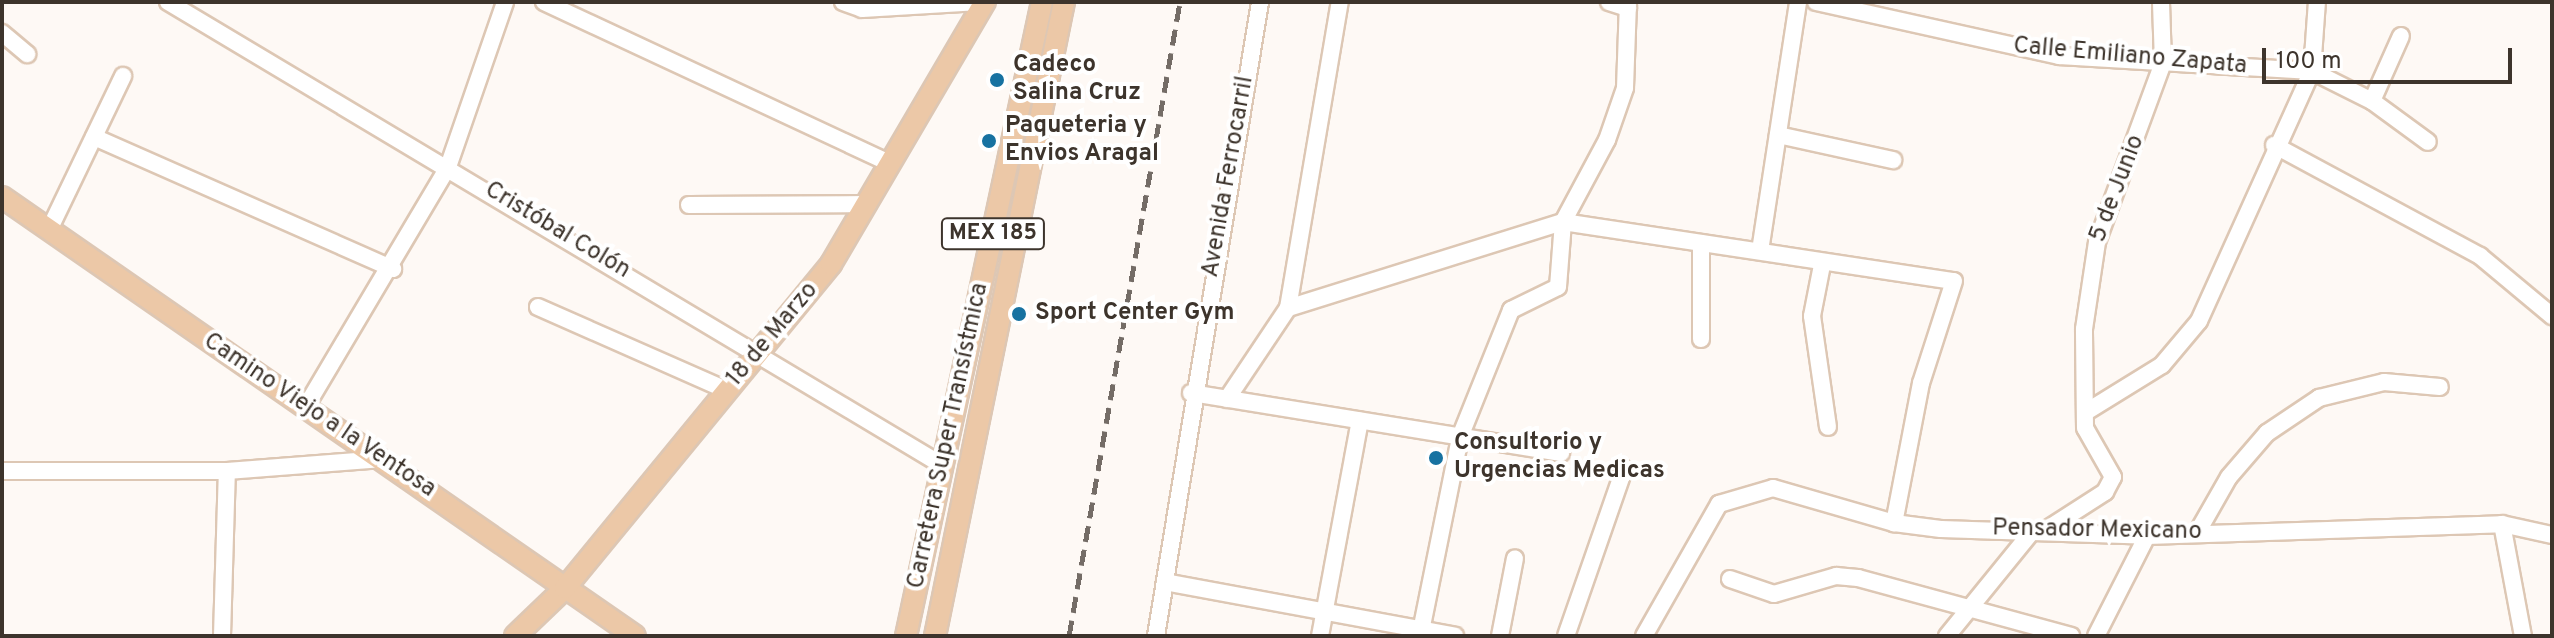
<!DOCTYPE html>
<html>
<head>
<meta charset="utf-8">
<style>
  body { margin:0 }
  #map { position:relative; width:2554px; height:638px; overflow:hidden; background:#fef9f5; font-family:Overpass,sans-serif }
  div>[style] { position:absolute }
  .roads { filter:drop-shadow(2px 0 #ddc7b4) drop-shadow(-2px 0 #ddc7b4) drop-shadow(0 2px #ddc7b4) drop-shadow(0 -2px #ddc7b4) }
  .minor>* { height:16px; margin:-8px; padding:0 8px; transform-origin:8px; border-radius:8px; background:#fff }
  .major>* { height:20px; margin:-10px; padding:0 10px; transform-origin:10px; border-radius:10px; background:#ecc8a7 }
  .rail>* { height:5px; margin-top:-2.5px; transform-origin:0; background:repeating-linear-gradient(90deg,#746c66 0 16px,transparent 0 24px) }
  .dots>* { width:22px; height:22px; translate:-50% -50%; box-sizing:border-box; border:4px solid #fff; border-radius:50% }
  span { translate:-50% -50%; white-space:nowrap; text-align:center; line-height:1.15; -webkit-text-stroke:8px #fff; paint-order:stroke }
  .shield-label span { padding:2px 6px; background:#fff; border:2px solid; border-radius:6px; -webkit-text-stroke-width:0 }
  .shield-label { font-size:22px; color:#3d342c; font-weight:700 }
  .street-label { font-size:24px; color:#3d342c }
  .poi-label { font-size:24px; color:#3d342c; font-weight:700 }
  .left { translate:0 -50%; text-align:left }
  .frame { position:absolute; inset:0; border:4px solid #3d342c; pointer-events:none }
  .scale { position:absolute; left:2262px; top:48px; width:250px; height:36px; box-sizing:border-box; border:4px solid #3d342c; border-top:0; padding-left:10px; font-size:24px; line-height:28px; white-space:nowrap; color:#3d342c; -webkit-text-stroke:6px #fff; paint-order:stroke }
</style>
</head>
<body>
<div id="map">
  <div class="roads">
    <div class="minor">
      <div style="left:168px;top:2px;width:902px;rotate:30.89deg"></div>
      <div style="left:544px;top:2px;width:381px;rotate:25deg"></div>
      <div style="left:843px;top:2px;width:20px;rotate:20deg"></div>
      <div style="left:862px;top:9px;width:118px;rotate:-3.4deg"></div>
      <div style="left:1609px;top:2px;width:20px;rotate:18deg"></div>
      <div style="left:1816px;top:2px;width:249px;rotate:12.5deg"></div>
      <div style="left:2059px;top:56px;width:253px;rotate:3.4deg"></div>
      <div style="left:2312px;top:71px;width:67px;rotate:26.6deg"></div>
      <div style="left:2372px;top:101px;width:69px;rotate:36.2deg"></div>
      <div style="left:2px;top:33px;width:33px;rotate:40deg"></div>
      <div style="left:2372px;top:101px;width:71px;rotate:-66deg"></div>
      <div style="left:1778px;top:135px;width:118px;rotate:12.3deg"></div>
      <div style="left:94px;top:137px;width:327px;rotate:23.8deg"></div>
      <div style="left:2274px;top:145px;width:234px;rotate:28.3deg"></div>
      <div style="left:2480px;top:256px;width:94px;rotate:39.8deg"></div>
      <div style="left:689px;top:205px;width:179px;rotate:-0.3deg"></div>
      <div style="left:49px;top:230px;width:171px;rotate:-64.3deg"></div>
      <div style="left:1760px;top:251px;width:252px;rotate:-81.3deg"></div>
      <div style="left:1822px;top:265px;width:52px;rotate:101.1deg"></div>
      <div style="left:1812px;top:316px;width:112px;rotate:81.8deg"></div>
      <div style="left:538px;top:307px;width:206px;rotate:23.8deg"></div>
      <div style="left:1288px;top:308px;width:288px;rotate:-17.4deg"></div>
      <div style="left:1563px;top:222px;width:395px;rotate:8.6deg"></div>
      <div style="left:1954px;top:281px;width:107px;rotate:107.9deg"></div>
      <div style="left:1921px;top:383px;width:143px;rotate:100.9deg"></div>
      <div style="left:1701px;top:339px;width:96px;rotate:-90deg"></div>
      <div style="left:1191px;top:393px;width:375px;rotate:9.2deg"></div>
      <div style="left:1227px;top:399px;width:110px;rotate:-56.2deg"></div>
      <div style="left:1288px;top:308px;width:310px;rotate:-80.4deg"></div>
      <div style="left:305px;top:408px;width:280px;rotate:-59.3deg"></div>
      <div style="left:448px;top:167px;width:175px;rotate:-70.9deg"></div>
      <div style="left:2086px;top:412px;width:89px;rotate:-31.7deg"></div>
      <div style="left:2162px;top:365px;width:57px;rotate:-49.9deg"></div>
      <div style="left:2199px;top:321px;width:274px;rotate:-65.7deg"></div>
      <div style="left:2312px;top:71px;width:69px;rotate:-85.9deg"></div>
      <div style="left:2px;top:471px;width:225px"></div>
      <div style="left:227px;top:471px;width:156px;rotate:-4.4deg"></div>
      <div style="left:2502px;top:524px;width:114px;rotate:79.4deg"></div>
      <div style="left:2049px;top:528px;width:67px;rotate:-32.7deg"></div>
      <div style="left:2105px;top:492px;width:17px;rotate:-62deg"></div>
      <div style="left:2113px;top:477px;width:56px;rotate:-119.7deg"></div>
      <div style="left:2085px;top:428px;width:99px;rotate:-90.6deg"></div>
      <div style="left:2084px;top:329px;width:88px;rotate:-81.5deg"></div>
      <div style="left:2097px;top:242px;width:191px;rotate:-69.8deg"></div>
      <div style="left:2163px;top:63px;width:61px;rotate:-91.9deg"></div>
      <div style="left:2197px;top:533px;width:64px;rotate:-60.3deg"></div>
      <div style="left:2229px;top:477px;width:58px;rotate:-49.2deg"></div>
      <div style="left:2267px;top:433px;width:63px;rotate:-33.9deg"></div>
      <div style="left:2319px;top:398px;width:67px;rotate:-13.8deg"></div>
      <div style="left:2384px;top:382px;width:56px;rotate:5.1deg"></div>
      <div style="left:1730px;top:579px;width:46px;rotate:18.8deg"></div>
      <div style="left:1774px;top:594px;width:65px;rotate:-16.2deg"></div>
      <div style="left:1836px;top:576px;width:22px;rotate:5deg"></div>
      <div style="left:1858px;top:578px;width:221px;rotate:15.2deg"></div>
      <div style="left:1165px;top:582px;width:295px;rotate:10.5deg"></div>
      <div style="left:222px;top:636px;width:165px;rotate:-88.3deg"></div>
      <div style="left:1156px;top:636px;width:642px;rotate:-80.68deg"></div>
      <div style="left:1320px;top:636px;width:219px;rotate:-79.5deg"></div>
      <div style="left:1420px;top:636px;width:203px;rotate:-78.6deg"></div>
      <div style="left:1460px;top:437px;width:137px;rotate:-68.1deg"></div>
      <div style="left:1511px;top:310px;width:52px;rotate:-26.1deg"></div>
      <div style="left:1558px;top:287px;width:65px;rotate:-85.6deg"></div>
      <div style="left:1563px;top:222px;width:93px;rotate:-61.8deg"></div>
      <div style="left:1607px;top:140px;width:55px;rotate:-70.9deg"></div>
      <div style="left:1625px;top:88px;width:86px;rotate:-88deg"></div>
      <div style="left:1500px;top:636px;width:79px;rotate:-79.1deg"></div>
      <div style="left:1566px;top:636px;width:177px;rotate:-70.8deg"></div>
      <div style="left:1644px;top:636px;width:152px;rotate:-60.4deg"></div>
      <div style="left:1719px;top:504px;width:56px;rotate:-16.5deg"></div>
      <div style="left:1773px;top:488px;width:126px;rotate:16.1deg"></div>
      <div style="left:1894px;top:523px;width:47px;rotate:7.3deg"></div>
      <div style="left:1941px;top:529px;width:206px;rotate:1.9deg"></div>
      <div style="left:2147px;top:536px;width:355px;rotate:-1.9deg"></div>
      <div style="left:2502px;top:524px;width:51px;rotate:12.4deg"></div>
      <div style="left:1947px;top:636px;width:136px;rotate:-50.9deg"></div>
      <div style="left:2096px;top:636px;width:112px;rotate:-63deg"></div>
    </div>
    <div class="major">
      <div style="left:2px;top:197px;width:770px;rotate:34.74deg"></div>
      <div style="left:515px;top:636px;width:69px;rotate:-43.8deg"></div>
      <div style="left:565px;top:588px;width:419px;rotate:-50.6deg"></div>
      <div style="left:831px;top:264px;width:304px;rotate:-59.6deg"></div>
      <div style="left:906px;top:636px;width:648px;rotate:-77.89deg"></div>
      <div style="left:935px;top:636px;width:647px;rotate:-78.5deg"></div>
    </div>
  </div>
  <div class="rail">
    <div style="left:1069px;top:636px;width:644px;rotate:-80.07deg"></div>
  </div>
  <div class="dots">
    <div style="left:997px;top:80px;background:#1772a1"></div>
    <div style="left:989px;top:141px;background:#1772a1"></div>
    <div style="left:1019px;top:314px;background:#1772a1"></div>
    <div style="left:1436px;top:458px;background:#1772a1"></div>
  </div>
  <div class="shield-label">
    <span style="left:993px;top:234px">MEX 185</span>
  </div>
  <div class="street-label">
    <span style="left:2130px;top:57px;rotate:5deg">Calle Emiliano Zapata</span>
    <span style="left:1229px;top:177px;rotate:-80deg">Avenida Ferrocarril</span>
    <span style="left:2118px;top:189px;rotate:-69deg">5 de Junio</span>
    <span style="left:557px;top:231px;rotate:31deg">Cristóbal Colón</span>
    <span style="left:773px;top:335px;rotate:-50deg">18 de Marzo</span>
    <span style="left:319px;top:416px;rotate:34deg">Camino Viejo a la Ventosa</span>
    <span style="left:949px;top:436px;rotate:-78deg">Carretera Super Transístmica</span>
    <span style="left:2097px;top:531px;rotate:1deg">Pensador Mexicano</span>
  </div>
  <div class="poi-label">
    <span class="left" style="left:1013px;top:80px">Cadeco<br>Salina Cruz</span>
    <span class="left" style="left:1005px;top:141px">Paqueteria y<br>Envios Aragal</span>
    <span class="left" style="left:1035px;top:314px">Sport Center Gym</span>
    <span class="left" style="left:1454px;top:458px">Consultorio y<br>Urgencias Medicas</span>
  </div>
  <div class="frame"></div>
  <div class="scale">100 m</div>
</div>
</body>
</html>
